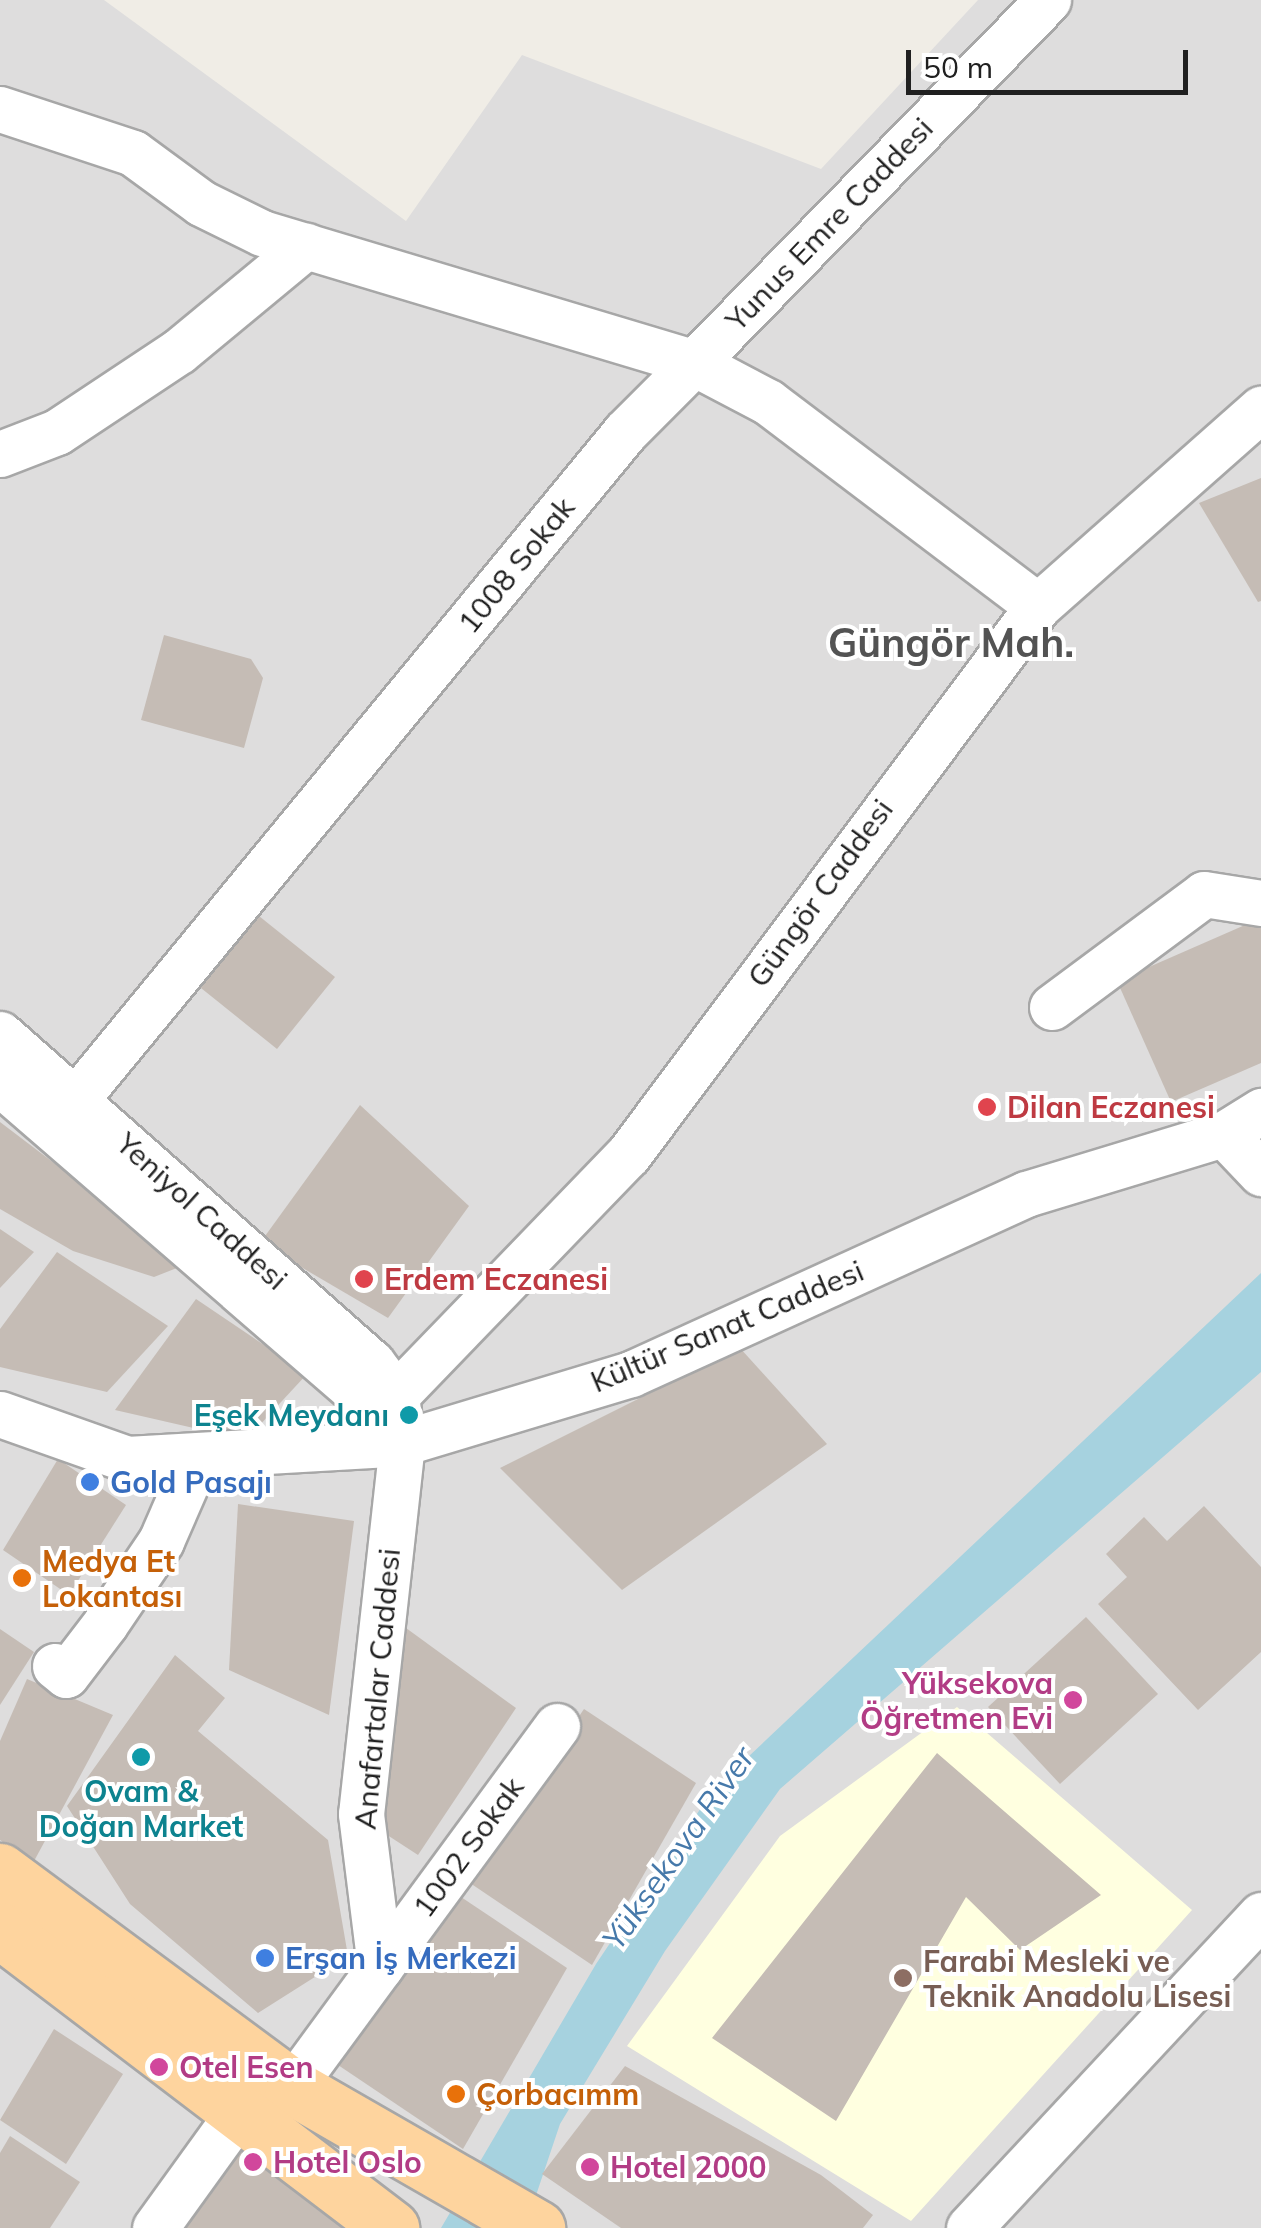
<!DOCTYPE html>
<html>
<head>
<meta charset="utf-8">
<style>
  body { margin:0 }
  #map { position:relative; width:1261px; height:2228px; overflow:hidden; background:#f0ede6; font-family:Mulish,sans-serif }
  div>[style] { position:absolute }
  .residential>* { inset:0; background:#dedddd }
  .education>* { inset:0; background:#ffffe0 }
  .water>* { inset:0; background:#a6d2df }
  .building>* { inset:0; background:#c5bcb5 }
  .roads { filter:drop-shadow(2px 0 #a7a7a7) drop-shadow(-2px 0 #a7a7a7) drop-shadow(0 2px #a7a7a7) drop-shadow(0 -2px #a7a7a7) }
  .minor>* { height:45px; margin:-22.5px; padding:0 22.5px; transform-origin:22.5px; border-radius:22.5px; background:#fff }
  .major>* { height:55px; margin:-27.5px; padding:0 27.5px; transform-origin:27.5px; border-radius:27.5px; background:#fed49e }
  .dots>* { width:28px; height:28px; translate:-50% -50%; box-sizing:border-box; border:5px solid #fff; border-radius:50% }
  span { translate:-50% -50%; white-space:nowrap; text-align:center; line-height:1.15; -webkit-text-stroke:8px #fff; paint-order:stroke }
  .street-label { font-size:30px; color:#202020 }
  .health-label { font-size:30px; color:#be3a42; font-weight:700 }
  .left { translate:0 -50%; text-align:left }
  .culture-label { font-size:30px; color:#0d838f; font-weight:700 }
  .right { translate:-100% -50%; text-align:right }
  .shop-label { font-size:30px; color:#366cbe; font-weight:700 }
  .food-label { font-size:30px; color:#c56008; font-weight:700 }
  .hotel-label { font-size:30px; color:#b23c85; font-weight:700 }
  .education-label { font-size:30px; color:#785e54; font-weight:700 }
  .water-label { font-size:32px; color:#4679aa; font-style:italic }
  .district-label { font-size:40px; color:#535353; font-weight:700 }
  .scale { position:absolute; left:906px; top:50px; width:282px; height:45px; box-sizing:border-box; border:5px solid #202020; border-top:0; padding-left:12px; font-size:30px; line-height:35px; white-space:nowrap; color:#202020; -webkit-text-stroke:8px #fff; paint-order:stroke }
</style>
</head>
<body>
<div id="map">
  <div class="residential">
    <div style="clip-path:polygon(0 0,104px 0,406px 221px,522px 55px,821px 169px,978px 0,1261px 0,1261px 2228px,0 2228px)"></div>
  </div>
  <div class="education">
    <div style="clip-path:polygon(957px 1707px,1192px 1910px,911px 2221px,627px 2046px,780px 1836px)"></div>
  </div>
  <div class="water">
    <div style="clip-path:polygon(1261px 1273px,1261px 1372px,780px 1789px,665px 1951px,560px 2124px,525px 2228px,441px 2228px,596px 1964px,713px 1790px)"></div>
  </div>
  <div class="building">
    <div style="clip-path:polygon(1261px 478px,1261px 601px,1258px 602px,1199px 503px)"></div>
    <div style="clip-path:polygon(164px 635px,251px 659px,263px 678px,244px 748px,141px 720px)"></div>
    <div style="clip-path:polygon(249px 908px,335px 977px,277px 1049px,191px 980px)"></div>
    <div style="clip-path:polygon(1261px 918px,1261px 1063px,1171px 1102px,1117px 981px)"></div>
    <div style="clip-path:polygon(360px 1105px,469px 1206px,388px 1318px,260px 1243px)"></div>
    <div style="clip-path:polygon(0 1122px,187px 1264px,154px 1277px,73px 1251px,0 1209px)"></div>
    <div style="clip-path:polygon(0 1229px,34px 1252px,0 1288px)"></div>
    <div style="clip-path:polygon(57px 1252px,168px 1326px,107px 1392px,0 1367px,0 1329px)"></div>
    <div style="clip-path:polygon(196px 1299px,307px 1374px,246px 1440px,115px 1410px)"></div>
    <div style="clip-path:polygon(740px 1348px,827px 1444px,622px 1590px,500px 1468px)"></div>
    <div style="clip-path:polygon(58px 1459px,126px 1505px,69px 1595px,3px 1550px)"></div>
    <div style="clip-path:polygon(238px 1504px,354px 1521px,329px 1715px,229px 1670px)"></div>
    <div style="clip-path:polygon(1204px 1506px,1261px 1567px,1261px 1652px,1198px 1710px,1098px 1604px,1127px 1577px,1106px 1554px,1144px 1517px,1167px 1541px)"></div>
    <div style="clip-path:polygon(1086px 1617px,1158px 1694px,1060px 1784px,988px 1707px)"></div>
    <div style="clip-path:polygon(406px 1628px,516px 1708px,418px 1855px,378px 1829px)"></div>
    <div style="clip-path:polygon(0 1629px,34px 1652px,0 1705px)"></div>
    <div style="clip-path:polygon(175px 1655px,225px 1698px,198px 1731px,328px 1840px,348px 1956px,258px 2013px,130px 1904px,67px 1806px)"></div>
    <div style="clip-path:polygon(27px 1679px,113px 1715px,33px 1863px,0 1840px,0 1741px)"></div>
    <div style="clip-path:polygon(584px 1709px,696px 1783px,592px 1965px,467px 1881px)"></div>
    <div style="clip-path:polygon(937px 1753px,1101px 1895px,1020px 1950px,966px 1897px,836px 2121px,712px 2038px)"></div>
    <div style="clip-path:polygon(455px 1893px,567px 1968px,463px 2149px,338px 2065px)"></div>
    <div style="clip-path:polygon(54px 2029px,123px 2074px,66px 2164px,0 2120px)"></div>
    <div style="clip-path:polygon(625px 2066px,821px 2175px,873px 2215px,863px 2228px,621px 2228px,542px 2174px)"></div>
    <div style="clip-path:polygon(246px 2133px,364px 2228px,173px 2228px)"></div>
    <div style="clip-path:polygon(10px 2136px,80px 2182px,50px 2228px,0 2228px,0 2153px)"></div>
  </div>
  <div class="roads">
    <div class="minor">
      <div style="left:0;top:109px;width:140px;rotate:18.3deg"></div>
      <div style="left:133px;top:153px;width:84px;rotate:36.3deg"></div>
      <div style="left:201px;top:203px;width:68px;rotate:26.2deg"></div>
      <div style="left:262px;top:233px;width:451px;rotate:16.7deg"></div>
      <div style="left:694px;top:363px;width:507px;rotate:-45.72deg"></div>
      <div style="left:0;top:454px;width:61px;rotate:-21.1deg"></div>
      <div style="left:57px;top:432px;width:146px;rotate:-33.6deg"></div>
      <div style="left:179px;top:351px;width:165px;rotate:-39.6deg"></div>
      <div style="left:1052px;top:1007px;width:189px;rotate:-36.6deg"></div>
      <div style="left:1204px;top:894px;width:58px;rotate:9deg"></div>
      <div style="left:0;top:1034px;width:497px;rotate:41.5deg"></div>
      <div style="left:372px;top:1363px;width:40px;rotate:53deg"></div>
      <div style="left:396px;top:1395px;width:48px;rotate:82.9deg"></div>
      <div style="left:402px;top:1443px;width:373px;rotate:96.3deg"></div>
      <div style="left:361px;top:1814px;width:154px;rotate:82.9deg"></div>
      <div style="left:380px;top:1967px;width:149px;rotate:126.3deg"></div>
      <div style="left:0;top:1083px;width:469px;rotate:40.9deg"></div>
      <div style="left:355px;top:1390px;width:41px;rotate:7deg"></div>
      <div style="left:396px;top:1395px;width:334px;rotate:-46deg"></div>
      <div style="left:628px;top:1155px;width:685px;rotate:-53.25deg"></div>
      <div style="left:1038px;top:606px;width:298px;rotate:-41.5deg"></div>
      <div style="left:76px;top:1099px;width:864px;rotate:-50.54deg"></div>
      <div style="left:625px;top:432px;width:98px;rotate:-45deg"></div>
      <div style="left:694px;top:363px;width:84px;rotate:27.8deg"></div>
      <div style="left:768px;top:402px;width:338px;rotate:37.1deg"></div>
      <div style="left:1224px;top:1134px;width:54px;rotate:46.5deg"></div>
      <div style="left:0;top:1414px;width:135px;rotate:19.5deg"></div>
      <div style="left:127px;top:1459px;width:275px;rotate:-3.3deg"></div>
      <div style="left:402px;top:1443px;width:239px;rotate:-16.8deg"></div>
      <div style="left:631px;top:1374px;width:434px;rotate:-24.5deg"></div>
      <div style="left:1026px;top:1194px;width:207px;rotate:-16.9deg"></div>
      <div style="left:1224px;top:1134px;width:44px;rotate:-31.9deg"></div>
      <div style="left:55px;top:1666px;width:14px;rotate:39deg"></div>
      <div style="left:66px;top:1675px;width:64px;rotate:-52.6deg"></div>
      <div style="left:105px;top:1624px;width:100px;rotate:-56deg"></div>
      <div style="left:161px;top:1541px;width:93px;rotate:-66.5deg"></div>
      <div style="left:380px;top:1967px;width:299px;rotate:-53.7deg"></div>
      <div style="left:155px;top:2228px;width:142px;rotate:-54.2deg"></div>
      <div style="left:969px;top:2228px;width:428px;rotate:-47deg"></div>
    </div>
    <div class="major">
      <div style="left:0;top:1871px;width:363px;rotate:36.5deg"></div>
      <div style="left:292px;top:2087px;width:283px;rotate:29.9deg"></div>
      <div style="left:0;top:1930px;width:492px;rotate:37.3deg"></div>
    </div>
  </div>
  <div class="dots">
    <div style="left:987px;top:1107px;background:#e0444e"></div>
    <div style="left:364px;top:1279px;background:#e0444e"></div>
    <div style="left:409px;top:1415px;background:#0f9aa8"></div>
    <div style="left:90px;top:1482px;background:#3f7fe0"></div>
    <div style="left:22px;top:1578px;background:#e8710a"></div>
    <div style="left:1073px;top:1700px;background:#d1479c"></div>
    <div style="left:141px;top:1757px;background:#0f9aa8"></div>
    <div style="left:265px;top:1958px;background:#3f7fe0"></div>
    <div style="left:903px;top:1978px;background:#8d6e63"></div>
    <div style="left:159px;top:2067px;background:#d1479c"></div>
    <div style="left:456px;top:2094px;background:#e8710a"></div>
    <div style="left:253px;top:2162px;background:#d1479c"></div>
    <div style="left:590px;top:2167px;background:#d1479c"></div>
  </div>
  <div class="street-label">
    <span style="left:829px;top:224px;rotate:-46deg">Yunus Emre Caddesi</span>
    <span style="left:516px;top:565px;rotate:-51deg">1008 Sokak</span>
    <span style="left:820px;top:893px;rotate:-54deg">Güngör Caddesi</span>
    <span style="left:202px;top:1211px;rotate:42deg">Yeniyol Caddesi</span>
    <span style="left:727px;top:1326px;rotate:-23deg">Kültür Sanat Caddesi</span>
    <span style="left:377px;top:1689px;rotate:-85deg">Anafartalar Caddesi</span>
    <span style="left:468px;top:1847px;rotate:-54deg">1002 Sokak</span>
  </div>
  <div class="health-label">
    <span class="left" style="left:1007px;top:1107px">Dilan Eczanesi</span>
    <span class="left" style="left:384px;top:1279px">Erdem Eczanesi</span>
  </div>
  <div class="culture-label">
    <span class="right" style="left:389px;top:1415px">Eşek Meydanı</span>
    <span style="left:141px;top:1808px">Ovam &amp;<br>Doğan Market</span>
  </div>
  <div class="shop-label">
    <span class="left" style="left:110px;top:1482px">Gold Pasajı</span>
    <span class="left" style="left:285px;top:1958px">Erşan İş Merkezi</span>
  </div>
  <div class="food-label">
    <span class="left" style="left:42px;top:1578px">Medya Et<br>Lokantası</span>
    <span class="left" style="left:476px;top:2094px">Çorbacımm</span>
  </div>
  <div class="hotel-label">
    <span class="right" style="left:1053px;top:1700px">Yüksekova<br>Öğretmen Evi</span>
    <span class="left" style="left:179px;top:2067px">Otel Esen</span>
    <span class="left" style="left:273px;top:2162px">Hotel Oslo</span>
    <span class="left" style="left:610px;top:2167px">Hotel 2000</span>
  </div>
  <div class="education-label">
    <span class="left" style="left:923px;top:1978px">Farabi Mesleki ve<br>Teknik Anadolu Lisesi</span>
  </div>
  <div class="water-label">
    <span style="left:678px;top:1848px;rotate:-55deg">Yüksekova River</span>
  </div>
  <div class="district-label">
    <span style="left:951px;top:642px">Güngör Mah.</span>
  </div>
  <div class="scale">50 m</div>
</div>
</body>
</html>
